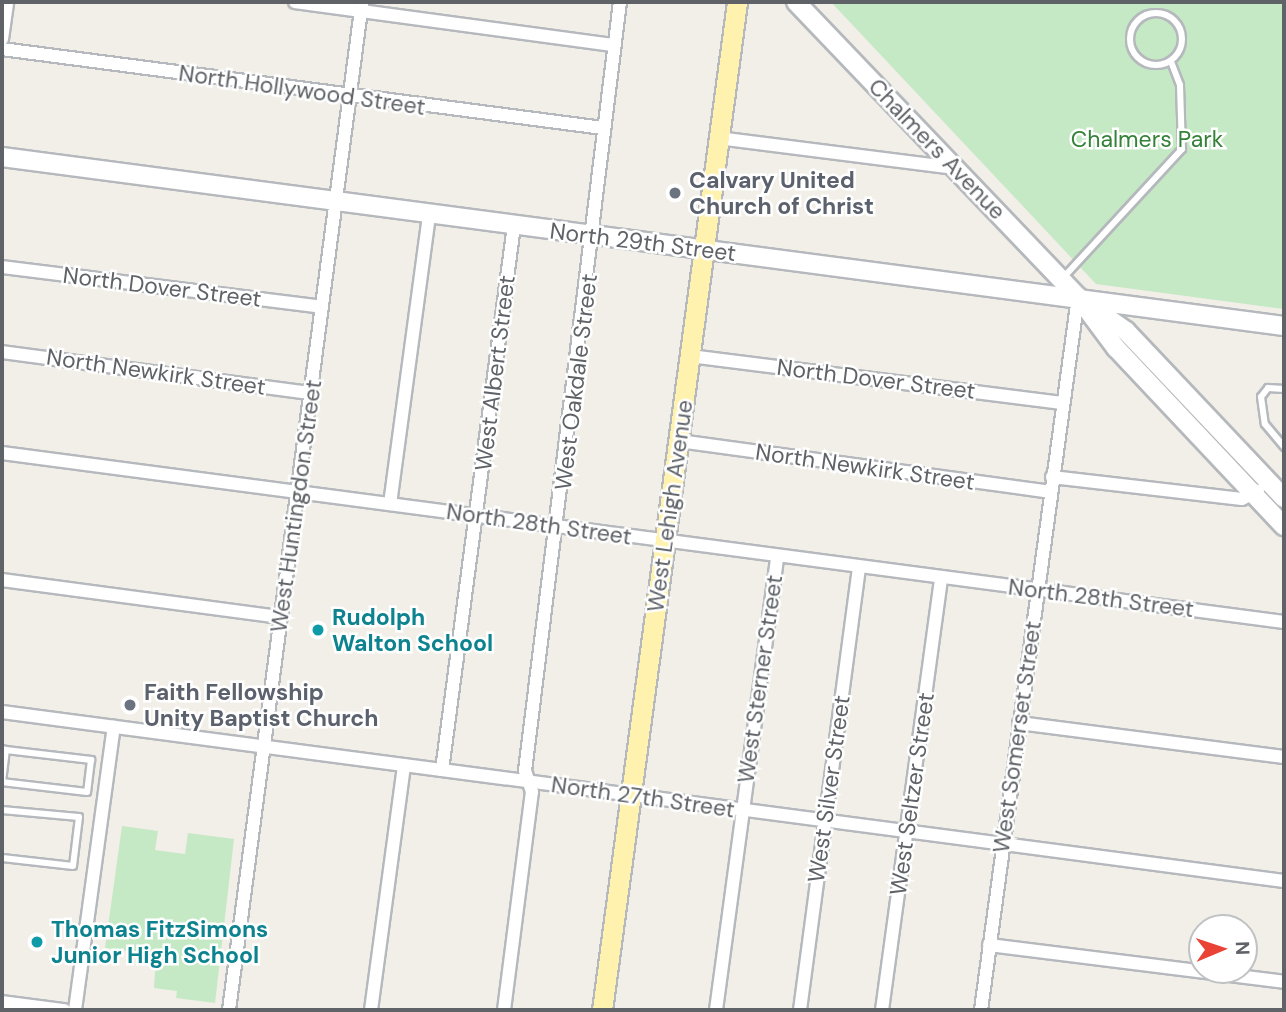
<!DOCTYPE html>
<html>
<head>
<meta charset="utf-8">
<style>
  body { margin:0 }
  #map { position:relative; width:1286px; height:1012px; overflow:hidden; background:#f1efe8; font-family:"DM Sans",sans-serif }
  div>[style] { position:absolute }
  .green>* { inset:0; background:#c5e8c5 }
  .roads { filter:drop-shadow(2px 0 #b5b8bc) drop-shadow(-2px 0 #b5b8bc) drop-shadow(0 2px #b5b8bc) drop-shadow(0 -2px #b5b8bc) }
  .lane>* { height:6px; margin:-3px; padding:0 3px; transform-origin:3px; border-radius:3px; background:#fff }
  .lane>.ring { margin:-3px; padding:0; box-sizing:content-box; background:none; border:6px solid #fff; border-radius:50% }
  .street>* { height:12px; margin:-6px; padding:0 6px; transform-origin:6px; border-radius:6px; background:#fff }
  .secondary>* { height:18px; margin:-9px; padding:0 9px; transform-origin:9px; border-radius:9px; background:#fff }
  .primary>* { height:19px; margin:-9.5px; padding:0 9.5px; transform-origin:9.5px; border-radius:9.5px; background:#fff2af }
  .dots>* { width:19px; height:19px; translate:-50% -50%; box-sizing:border-box; border:4px solid #fff; border-radius:50% }
  span { translate:-50% -50%; white-space:nowrap; text-align:center; line-height:1.15; -webkit-text-stroke:5px #fff; paint-order:stroke }
  .street-label { font-size:23px; color:#5f6368 }
  .park-label { font-size:23px; color:#348238 }
  .worship-label { font-size:23px; color:#5b616d; font-weight:700 }
  .left { translate:0 -50%; text-align:left }
  .culture-label { font-size:23px; color:#0d838f; font-weight:700 }
  .frame { position:absolute; inset:0; border:4px solid #5f6368; pointer-events:none }
  .north { position:absolute; left:1188px; top:914px; width:70px; height:70px; box-sizing:border-box; background:#fff; border:2px solid #bfc1c3; border-radius:50%; rotate:88deg; font-size:19px; font-weight:700; line-height:28px; text-align:center; color:#5f6368 }
  .north::after { content:''; display:block; margin:auto; width:24px; height:32px; background:#ea4335; clip-path:polygon(50% 0,100% 100%,50% 72%,0 100%) }
</style>
</head>
<body>
<div id="map">
  <div class="green">
    <div style="clip-path:polygon(831px 2px,1284px 2px,1284px 309px,1096px 284px)"></div>
    <div style="clip-path:polygon(122px 826px,158px 831px,155px 850px,185px 854px,188px 833px,234px 839px,215px 1003px,176px 998px,177px 991px,154px 988px,156px 955px,105px 948px)"></div>
  </div>
  <div class="roads">
    <div class="lane">
      <div class="ring" style="left:1130px;top:13px;width:46px;height:46px"></div>
      <div style="left:1062px;top:279px;width:177px;rotate:-47.3deg"></div>
      <div style="left:1182px;top:149px;width:64px;rotate:-91.8deg"></div>
      <div style="left:1180px;top:85px;width:26px;rotate:-111deg"></div>
      <div style="left:1284px;top:389px;width:16px;rotate:-176deg"></div>
      <div style="left:1268px;top:388px;width:11px;rotate:128deg"></div>
      <div style="left:1261px;top:397px;width:27px;rotate:82deg"></div>
      <div style="left:1265px;top:424px;width:30px;rotate:50deg"></div>
      <div style="left:2px;top:749px;width:4px;rotate:14deg"></div>
      <div style="left:6px;top:750px;width:86px;rotate:6.7deg"></div>
      <div style="left:91px;top:760px;width:32px;rotate:97deg"></div>
      <div style="left:87px;top:792px;width:86px;rotate:-173.3deg"></div>
      <div style="left:2px;top:782px;width:32px;rotate:-83deg"></div>
      <div style="left:2px;top:810px;width:77px;rotate:5.2deg"></div>
      <div style="left:79px;top:817px;width:49px;rotate:97deg"></div>
      <div style="left:73px;top:866px;width:71px;rotate:-173.6deg"></div>
    </div>
    <div class="street">
      <div style="left:295px;top:2px;width:322px;rotate:7.7deg"></div>
      <div style="left:2px;top:39px;width:37px;rotate:-82deg"></div>
      <div style="left:2px;top:49px;width:606px;rotate:7.49deg"></div>
      <div style="left:718px;top:138px;width:239px;rotate:7.2deg"></div>
      <div style="left:2px;top:267px;width:322px;rotate:7.1deg"></div>
      <div style="left:2px;top:352px;width:312px;rotate:7.6deg"></div>
      <div style="left:690px;top:356px;width:375px;rotate:7.2deg"></div>
      <div style="left:679px;top:441px;width:374px;rotate:7.8deg"></div>
      <div style="left:2px;top:453px;width:1293px;rotate:7.51deg"></div>
      <div style="left:1052px;top:477px;width:191px;rotate:6.6deg"></div>
      <div style="left:1242px;top:499px;width:18px;rotate:-27deg"></div>
      <div style="left:390px;top:504px;width:293px;rotate:-82.3deg"></div>
      <div style="left:2px;top:580px;width:281px;rotate:7.6deg"></div>
      <div style="left:2px;top:712px;width:1293px;rotate:7.51deg"></div>
      <div style="left:1019px;top:723px;width:267px;rotate:7.3deg"></div>
      <div style="left:442px;top:770px;width:550px;rotate:-82.47deg"></div>
      <div style="left:989px;top:945px;width:297px;rotate:7.1deg"></div>
      <div style="left:2px;top:1002px;width:63px;rotate:7.4deg"></div>
      <div style="left:75px;top:1010px;width:286px;rotate:-82.2deg"></div>
      <div style="left:229px;top:1010px;width:1017px;rotate:-82.48deg"></div>
      <div style="left:371px;top:1010px;width:247px;rotate:-82.3deg"></div>
      <div style="left:504px;top:1010px;width:220px;rotate:-82.7deg"></div>
      <div style="left:532px;top:792px;width:22px;rotate:-108deg"></div>
      <div style="left:525px;top:771px;width:775px;rotate:-82.96deg"></div>
      <div style="left:716px;top:1010px;width:458px;rotate:-82.3deg"></div>
      <div style="left:800px;top:1010px;width:446px;rotate:-82.4deg"></div>
      <div style="left:882px;top:1010px;width:436px;rotate:-82.2deg"></div>
      <div style="left:981px;top:1010px;width:720px;rotate:-82.25deg"></div>
    </div>
    <div class="secondary">
      <div style="left:796px;top:2px;width:408px;rotate:46.3deg"></div>
      <div style="left:1078px;top:297px;width:64px;rotate:53.3deg"></div>
      <div style="left:1116px;top:348px;width:245px;rotate:46.7deg"></div>
      <div style="left:2px;top:157px;width:1293px;rotate:7.51deg"></div>
      <div style="left:1092px;top:307px;width:42px;rotate:35.2deg"></div>
      <div style="left:1126px;top:331px;width:230px;rotate:46.6deg"></div>
    </div>
    <div class="primary">
      <div style="left:602px;top:1010px;width:1017px;rotate:-82.37deg"></div>
    </div>
  </div>
  <div class="dots">
    <div style="left:675px;top:193px;background:#6b7280"></div>
    <div style="left:318px;top:630px;background:#0f9aa8"></div>
    <div style="left:130px;top:705px;background:#6b7280"></div>
    <div style="left:37px;top:942px;background:#0f9aa8"></div>
  </div>
  <div class="street-label">
    <span style="left:302px;top:90px;rotate:8deg">North Hollywood Street</span>
    <span style="left:937px;top:149px;rotate:46deg">Chalmers Avenue</span>
    <span style="left:643px;top:242px;rotate:7deg">North 29th Street</span>
    <span style="left:162px;top:287px;rotate:7deg">North Dover Street</span>
    <span style="left:156px;top:372px;rotate:8deg">North Newkirk Street</span>
    <span style="left:495px;top:373px;rotate:-83deg">West Albert Street</span>
    <span style="left:876px;top:379px;rotate:7deg">North Dover Street</span>
    <span style="left:576px;top:382px;rotate:-83deg">West Oakdale Street</span>
    <span style="left:865px;top:467px;rotate:8deg">North Newkirk Street</span>
    <span style="left:296px;top:506px;rotate:-82deg">West Huntingdon Street</span>
    <span style="left:670px;top:506px;rotate:-82deg">West Lehigh Avenue</span>
    <span style="left:539px;top:524px;rotate:8deg">North 28th Street</span>
    <span style="left:1101px;top:598px;rotate:7deg">North 28th Street</span>
    <span style="left:760px;top:679px;rotate:-82deg">West Sterner Street</span>
    <span style="left:1017px;top:737px;rotate:-82deg">West Somerset Street</span>
    <span style="left:829px;top:789px;rotate:-82deg">West Silver Street</span>
    <span style="left:912px;top:794px;rotate:-82deg">West Seltzer Street</span>
    <span style="left:643px;top:797px;rotate:8deg">North 27th Street</span>
  </div>
  <div class="park-label">
    <span style="left:1147px;top:139px">Chalmers Park</span>
  </div>
  <div class="worship-label">
    <span class="left" style="left:689px;top:193px">Calvary United<br>Church of Christ</span>
    <span class="left" style="left:144px;top:705px">Faith Fellowship<br>Unity Baptist Church</span>
  </div>
  <div class="culture-label">
    <span class="left" style="left:332px;top:630px">Rudolph<br>Walton School</span>
    <span class="left" style="left:51px;top:942px">Thomas FitzSimons<br>Junior High School</span>
  </div>
  <div class="frame"></div>
  <div class="north">N</div>
</div>
</body>
</html>
